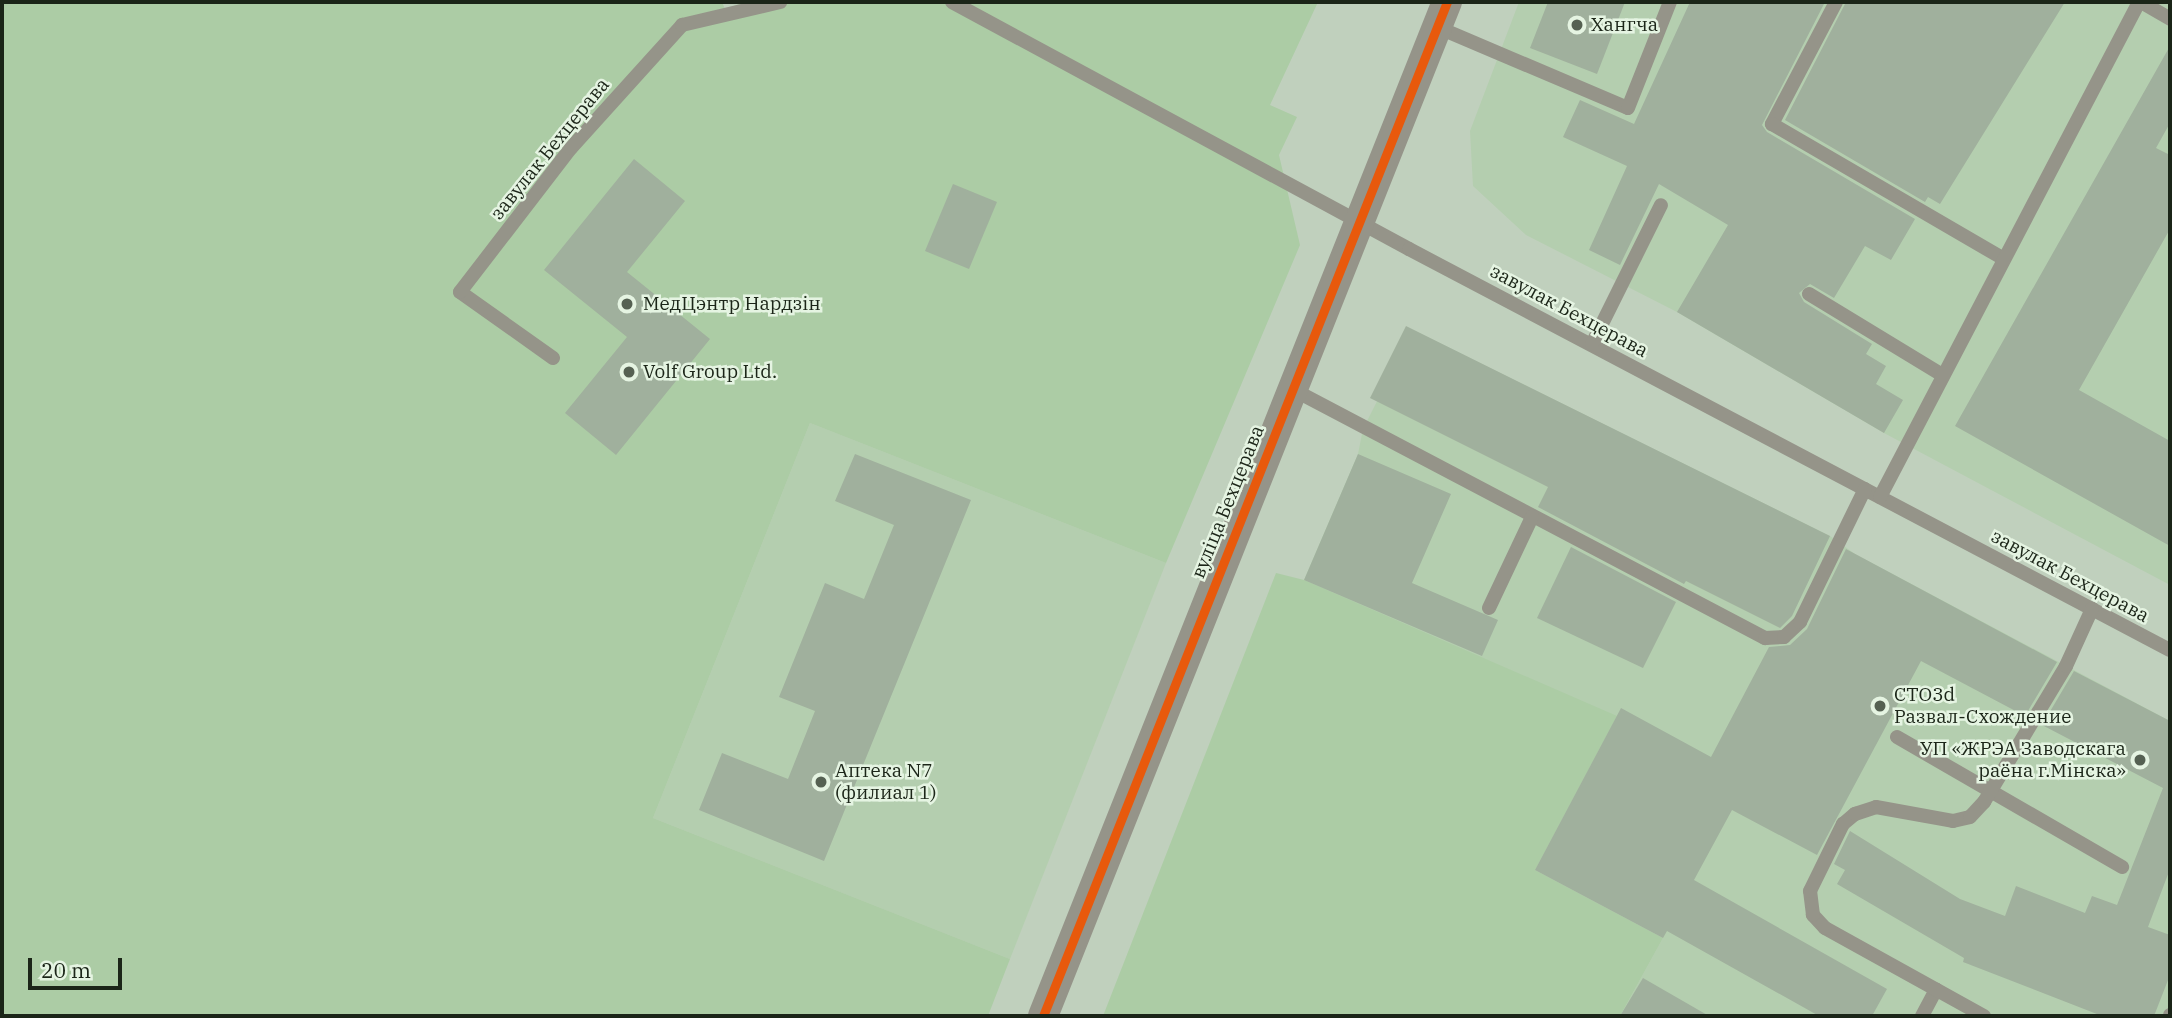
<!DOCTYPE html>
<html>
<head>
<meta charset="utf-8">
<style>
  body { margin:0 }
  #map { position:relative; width:2172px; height:1018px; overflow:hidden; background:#c0d0bd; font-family:"IBM Plex Serif",serif }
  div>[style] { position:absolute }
  .built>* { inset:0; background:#b4ceaf }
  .green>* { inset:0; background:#accca5 }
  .building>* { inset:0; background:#a0b09d }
  .service>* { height:14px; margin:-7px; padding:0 7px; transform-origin:7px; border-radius:7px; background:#959489 }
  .minor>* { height:30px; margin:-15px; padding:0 15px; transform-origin:15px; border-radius:15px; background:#959489 }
  .cycleway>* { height:9px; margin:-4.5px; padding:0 4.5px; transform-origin:4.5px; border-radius:4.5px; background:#e8590c }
  .dots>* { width:19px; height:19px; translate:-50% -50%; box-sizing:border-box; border:4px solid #e5f4e2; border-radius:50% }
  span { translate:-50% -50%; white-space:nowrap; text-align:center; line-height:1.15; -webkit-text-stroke:5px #e5f4e2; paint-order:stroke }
  .poi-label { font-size:19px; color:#1b2518 }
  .left { translate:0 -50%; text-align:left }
  .right { translate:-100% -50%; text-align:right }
  .street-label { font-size:19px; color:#1b2518 }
  .frame { position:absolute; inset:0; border:4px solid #1b2518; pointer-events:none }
  .scale { position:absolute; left:28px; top:958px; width:94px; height:32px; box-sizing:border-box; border:4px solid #1b2518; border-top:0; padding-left:9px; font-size:21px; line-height:24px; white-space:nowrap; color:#1b2518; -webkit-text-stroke:5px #e5f4e2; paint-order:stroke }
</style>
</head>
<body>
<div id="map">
  <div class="built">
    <div style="clip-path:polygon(1519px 2px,2170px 2px,2170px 585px,1884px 433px,1677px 312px,1526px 235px,1473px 186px,1470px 131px)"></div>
    <div style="clip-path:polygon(1413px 330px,1830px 536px,1855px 554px,2170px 721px,2170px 1016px,1620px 1016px,1663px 938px,1535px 870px,1304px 580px,1358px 454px,1363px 429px)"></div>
    <div style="clip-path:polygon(810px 423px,1166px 563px,1010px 959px,653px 818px)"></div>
  </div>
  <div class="green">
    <div style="clip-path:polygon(2px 2px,722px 2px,725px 9px,745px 2px,1318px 2px,1270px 105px,1297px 117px,1279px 155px,1300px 245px,1166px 563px,810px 423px,653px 818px,1010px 959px,988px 1016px,2px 1016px)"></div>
    <div style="clip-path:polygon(1276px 573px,1304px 580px,1617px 716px,1535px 870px,1663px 938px,1620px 1016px,1103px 1016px)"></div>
  </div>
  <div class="building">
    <div style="clip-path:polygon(1548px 2px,1625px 2px,1597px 74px,1530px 48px)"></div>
    <div style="clip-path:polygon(1690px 2px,1825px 2px,1762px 125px,1767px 132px,1915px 219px,1891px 260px,1865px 246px,1834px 298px,1810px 284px,1799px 293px,1804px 302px,1872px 344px,1866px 354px,1886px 366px,1876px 384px,1903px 400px,1884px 433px,1677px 312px,1728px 225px,1659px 184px,1620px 265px,1589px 250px,1627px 166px,1563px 137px,1580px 100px,1634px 124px)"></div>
    <div style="clip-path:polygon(1846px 2px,2065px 2px,1940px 204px,1928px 197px,1925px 202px,1785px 120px)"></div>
    <div style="clip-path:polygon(2170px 46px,2170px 123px,2156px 148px,2170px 155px,2170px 229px,2079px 390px,2170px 441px,2170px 546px,1955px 426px)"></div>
    <div style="clip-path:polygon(634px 159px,685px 201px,627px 272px,710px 339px,616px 455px,565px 413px,627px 337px,544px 270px)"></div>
    <div style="clip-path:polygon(953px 184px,997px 202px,969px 269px,925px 251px)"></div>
    <div style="clip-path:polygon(1406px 326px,1830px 536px,1792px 616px,1780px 628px,1686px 581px,1684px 584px,1538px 507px,1548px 487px,1370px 398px)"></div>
    <div style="clip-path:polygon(855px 454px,971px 500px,824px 861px,699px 810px,722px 753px,788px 779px,815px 711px,779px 697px,825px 583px,864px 599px,894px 525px,835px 501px)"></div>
    <div style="clip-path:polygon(1358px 454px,1451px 494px,1412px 583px,1498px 620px,1482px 656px,1304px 580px)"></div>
    <div style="clip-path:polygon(1571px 547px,1676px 602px,1643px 668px,1537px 618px)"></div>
    <div style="clip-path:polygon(1846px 549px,2057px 662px,2025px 716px,1921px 661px,1817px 855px,1732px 810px,1694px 880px,1887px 989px,1872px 1016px,1819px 1016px,1667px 931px,1663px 938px,1535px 870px,1621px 708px,1711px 757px,1769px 647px,1790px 645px,1807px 629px)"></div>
    <div style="clip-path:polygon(2074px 671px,2170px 721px,2170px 869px,2148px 927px,2170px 935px,2170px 975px,2154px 1016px,2102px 1016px,1963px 962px,1964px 958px,1837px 884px,1845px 870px,1834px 864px,1850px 831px,1960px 899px,2005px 916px,2016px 886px,2085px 913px,2092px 896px,2117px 905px,2163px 788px,2042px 725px)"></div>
    <div style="clip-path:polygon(1643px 978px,1709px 1016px,1620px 1016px)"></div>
  </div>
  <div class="service">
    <div style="left:952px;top:2px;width:519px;rotate:28.39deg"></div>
    <div style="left:1409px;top:249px;width:860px;rotate:27.79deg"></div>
    <div style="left:1836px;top:2px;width:138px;rotate:117.7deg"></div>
    <div style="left:1772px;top:124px;width:268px;rotate:30.2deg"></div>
    <div style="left:2141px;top:2px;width:34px;rotate:30deg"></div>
    <div style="left:1437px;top:27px;width:207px;rotate:23deg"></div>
    <div style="left:1628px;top:108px;width:114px;rotate:-68.4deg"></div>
    <div style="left:1809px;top:294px;width:156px;rotate:31.3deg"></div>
    <div style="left:1592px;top:344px;width:155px;rotate:-63.6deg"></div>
    <div style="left:553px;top:358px;width:114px;rotate:-144.6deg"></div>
    <div style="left:460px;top:292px;width:182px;rotate:-52.4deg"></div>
    <div style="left:571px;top:148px;width:166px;rotate:-47.9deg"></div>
    <div style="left:682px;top:25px;width:101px;rotate:-13.2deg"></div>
    <div style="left:1292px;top:389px;width:535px;rotate:27.76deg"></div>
    <div style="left:1765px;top:638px;width:19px;rotate:-3deg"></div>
    <div style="left:1784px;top:637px;width:22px;rotate:-43deg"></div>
    <div style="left:1800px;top:622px;width:148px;rotate:-64deg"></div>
    <div style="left:1880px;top:497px;width:559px;rotate:-62.38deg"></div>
    <div style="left:1489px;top:608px;width:101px;rotate:-64.7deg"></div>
    <div style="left:1897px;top:737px;width:260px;rotate:30deg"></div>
    <div style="left:1922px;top:1016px;width:30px;rotate:-62deg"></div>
    <div style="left:1984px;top:1016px;width:182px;rotate:-151deg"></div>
    <div style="left:1825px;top:928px;width:18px;rotate:-133deg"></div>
    <div style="left:1813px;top:915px;width:24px;rotate:-97deg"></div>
    <div style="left:1810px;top:891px;width:75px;rotate:-63.8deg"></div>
    <div style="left:1843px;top:824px;width:16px;rotate:-40deg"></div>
    <div style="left:1855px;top:814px;width:22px;rotate:-18deg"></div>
    <div style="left:1876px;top:807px;width:78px;rotate:10.3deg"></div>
    <div style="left:1953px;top:821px;width:17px;rotate:-13deg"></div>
    <div style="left:1970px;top:817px;width:21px;rotate:-47deg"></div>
    <div style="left:1984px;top:802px;width:159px;rotate:-58.9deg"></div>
    <div style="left:2066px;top:666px;width:63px;rotate:-65.5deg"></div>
    <div style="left:2170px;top:1016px;width:1px;rotate:-90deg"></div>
  </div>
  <div class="minor">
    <div style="left:1043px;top:1016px;width:1092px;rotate:-68.28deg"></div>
  </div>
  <div class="cycleway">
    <div style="left:1043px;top:1016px;width:1092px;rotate:-68.28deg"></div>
  </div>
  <div class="dots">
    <div style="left:1577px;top:25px;background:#556152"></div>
    <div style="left:627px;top:304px;background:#556152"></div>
    <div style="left:629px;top:372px;background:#556152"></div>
    <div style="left:1880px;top:706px;background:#556152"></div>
    <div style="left:2140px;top:760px;background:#556152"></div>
    <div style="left:821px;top:782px;background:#556152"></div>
  </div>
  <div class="poi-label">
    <span class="left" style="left:1591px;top:25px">Хангча</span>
    <span class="left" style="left:643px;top:304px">МедЦэнтр Нардзін</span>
    <span class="left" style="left:643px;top:372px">Volf Group Ltd.</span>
    <span class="left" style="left:1894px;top:706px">СТО3d<br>Развал-Схождение</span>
    <span class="right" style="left:2126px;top:760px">УП «ЖРЭА Заводскага<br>раёна г.Мінска»</span>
    <span class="left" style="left:835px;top:782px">Аптека N7<br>(филиал 1)</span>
  </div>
  <div class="street-label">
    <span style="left:550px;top:149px;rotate:-51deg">завулак Бехцерава</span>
    <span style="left:1569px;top:311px;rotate:28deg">завулак Бехцерава</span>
    <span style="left:1228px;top:502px;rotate:-68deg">вуліца Бехцерава</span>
    <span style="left:2070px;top:576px;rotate:28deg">завулак Бехцерава</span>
  </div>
  <div class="frame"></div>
  <div class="scale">20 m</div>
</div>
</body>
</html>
